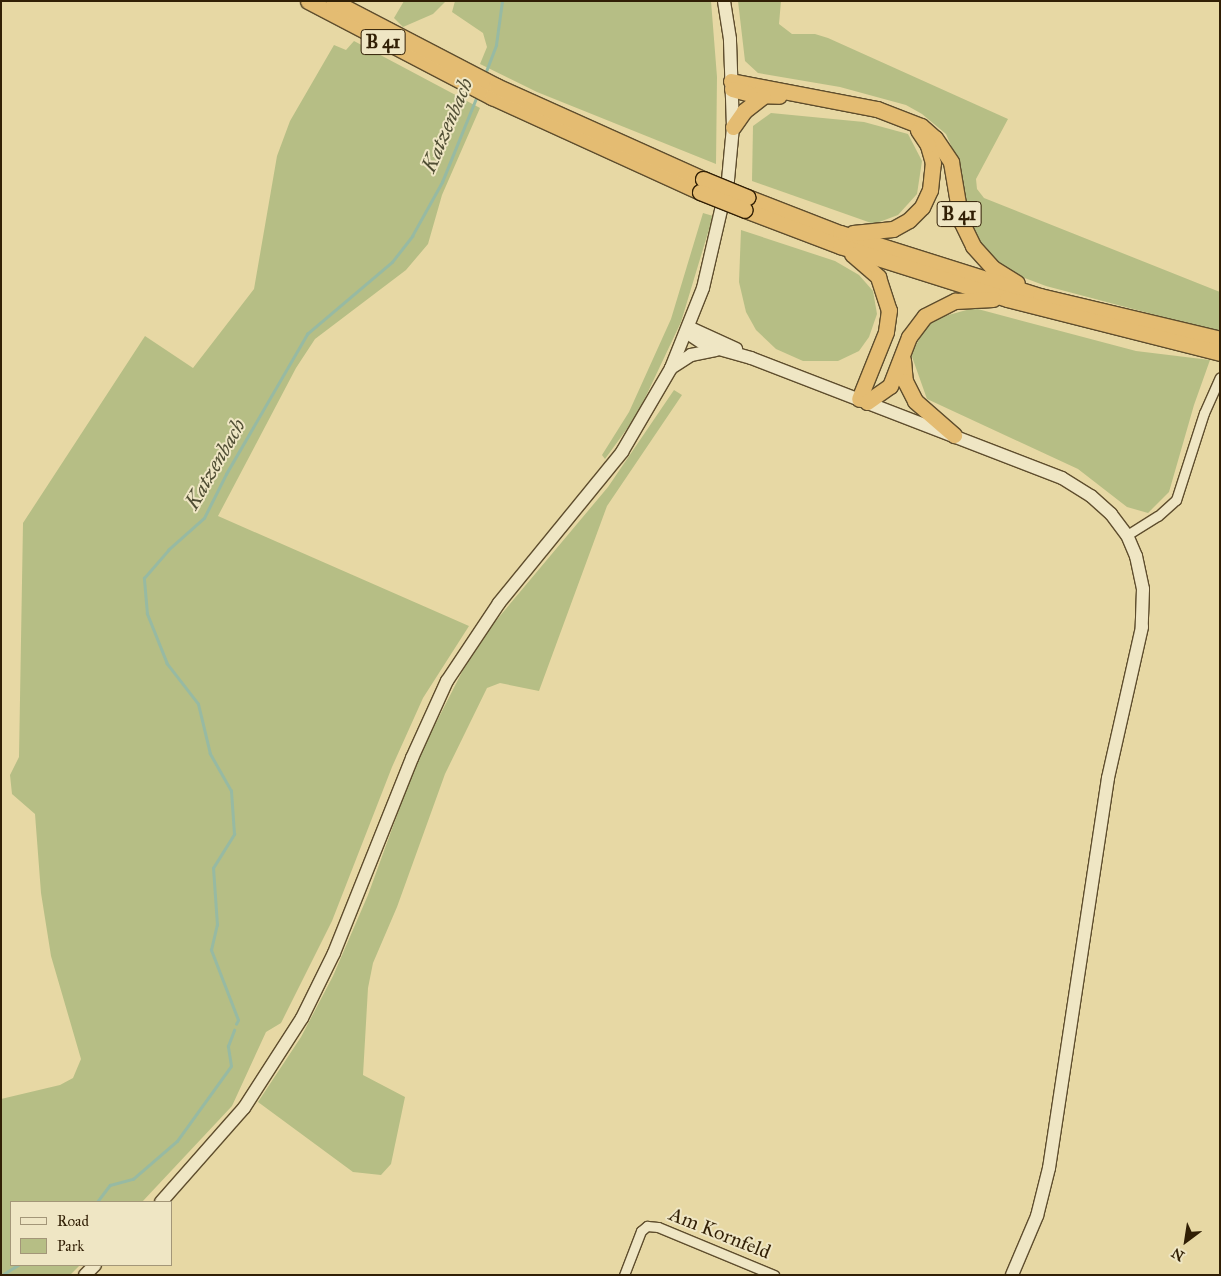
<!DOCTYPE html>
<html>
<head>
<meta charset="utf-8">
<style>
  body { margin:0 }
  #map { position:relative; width:1221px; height:1276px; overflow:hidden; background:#e7d8a4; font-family:"IM FELL Great Primer",serif }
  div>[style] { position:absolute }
  .green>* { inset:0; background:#b6be85 }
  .stream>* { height:2.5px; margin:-1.25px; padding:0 1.25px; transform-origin:1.25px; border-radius:1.25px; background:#97baa3 }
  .roads { filter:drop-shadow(1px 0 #5e4d2d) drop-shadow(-1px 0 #5e4d2d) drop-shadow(0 1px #5e4d2d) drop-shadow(0 -1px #5e4d2d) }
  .street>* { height:9px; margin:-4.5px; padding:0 4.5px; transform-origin:4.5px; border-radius:4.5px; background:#efe6c4 }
  .secondary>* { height:12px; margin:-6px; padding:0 6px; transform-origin:6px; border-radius:6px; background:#efe6c4 }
  .highway>* { height:15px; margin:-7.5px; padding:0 7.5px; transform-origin:7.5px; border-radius:7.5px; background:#e4bc72 }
  .bridges { filter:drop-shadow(1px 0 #311f05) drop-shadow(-1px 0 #311f05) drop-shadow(0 1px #311f05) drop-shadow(0 -1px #311f05) }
  .highway-bridge>* { height:15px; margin:-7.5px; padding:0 7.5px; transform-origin:7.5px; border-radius:7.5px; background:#e4bc72 }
  span { translate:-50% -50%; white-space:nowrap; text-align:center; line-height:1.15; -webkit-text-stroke:4px #efe6c4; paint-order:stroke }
  .shield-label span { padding:1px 4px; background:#efe6c4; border:1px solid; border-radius:4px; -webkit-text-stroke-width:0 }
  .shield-label { font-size:19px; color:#311f05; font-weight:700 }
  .street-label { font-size:20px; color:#311f05 }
  .water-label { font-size:21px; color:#504e34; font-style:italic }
  .frame { position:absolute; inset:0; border:2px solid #311f05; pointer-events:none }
  .legend { position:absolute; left:10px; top:1201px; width:162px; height:65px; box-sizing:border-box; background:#efe6c4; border:1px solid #a39678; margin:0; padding:6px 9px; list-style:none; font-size:15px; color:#311f05 }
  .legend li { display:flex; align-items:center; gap:10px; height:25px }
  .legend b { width:25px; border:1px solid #a39678 }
  .north { position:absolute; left:1161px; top:1216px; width:50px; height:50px; -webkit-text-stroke:4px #efe6c4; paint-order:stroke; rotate:211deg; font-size:14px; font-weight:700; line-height:20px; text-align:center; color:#311f05 }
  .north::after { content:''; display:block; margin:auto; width:18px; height:22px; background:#311f05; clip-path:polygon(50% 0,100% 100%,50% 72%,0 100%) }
</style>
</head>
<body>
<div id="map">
  <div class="green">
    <div style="clip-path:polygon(404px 1px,446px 1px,433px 14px,403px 27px,394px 18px)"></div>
    <div style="clip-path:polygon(455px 1px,711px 1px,717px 77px,716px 164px,537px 92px,480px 64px,487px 47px,483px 33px,452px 12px)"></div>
    <div style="clip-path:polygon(738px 1px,781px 1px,779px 24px,792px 34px,815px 34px,828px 38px,1008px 119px,976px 179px,977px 189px,984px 198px,1220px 292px,1220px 332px,1046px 286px,1022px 277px,988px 257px,970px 231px,960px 166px,946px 134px,922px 114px,906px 105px,840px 87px,758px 73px,745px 61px)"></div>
    <div style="clip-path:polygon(354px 41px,480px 108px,442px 195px,428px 244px,406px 270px,315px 339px,296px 368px,218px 516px,469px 626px,423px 698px,392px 767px,332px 921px,281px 1023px,266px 1032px,232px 1106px,142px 1202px,11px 1202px,11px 1265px,80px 1265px,70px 1275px,1px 1275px,1px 1099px,60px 1085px,73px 1078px,81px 1059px,51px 956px,41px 893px,35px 814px,12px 794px,10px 775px,19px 757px,23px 523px,145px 336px,193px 368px,254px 289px,277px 156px,290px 121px,334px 45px,346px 50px)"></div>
    <div style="clip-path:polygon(771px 113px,864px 122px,908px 134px,922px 161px,917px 194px,898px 215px,874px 224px,752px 181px,753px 126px)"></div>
    <div style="clip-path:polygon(703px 213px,713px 216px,681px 322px,637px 415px,605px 459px,602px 455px,629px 412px,671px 319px)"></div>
    <div style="clip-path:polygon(741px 230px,835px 261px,859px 275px,873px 291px,877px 314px,869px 337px,859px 351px,838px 361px,803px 361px,776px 349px,756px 330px,746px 312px,739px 282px)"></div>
    <div style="clip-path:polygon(974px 308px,1136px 351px,1210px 360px,1194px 405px,1169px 492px,1148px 513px,1127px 507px,1078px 469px,927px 399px,911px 354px,930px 320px)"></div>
    <div style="clip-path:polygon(674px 390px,682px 395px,607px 506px,539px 691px,500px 683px,487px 688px,445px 774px,397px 907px,373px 963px,368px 988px,363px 1075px,405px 1097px,391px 1164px,381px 1175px,353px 1172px,258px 1102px,301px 1037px,333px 976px,368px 895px,417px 760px,463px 670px,494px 623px,608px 487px)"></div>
  </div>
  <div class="stream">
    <div style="left:485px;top:74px;width:31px;rotate:-69deg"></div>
    <div style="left:496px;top:45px;width:44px;rotate:-82.2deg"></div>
    <div style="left:236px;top:1024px;width:4px;rotate:-63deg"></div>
    <div style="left:238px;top:1020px;width:75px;rotate:-111.1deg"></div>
    <div style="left:211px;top:950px;width:26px;rotate:-77deg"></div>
    <div style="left:217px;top:925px;width:57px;rotate:-94deg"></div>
    <div style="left:213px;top:868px;width:40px;rotate:-58deg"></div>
    <div style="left:234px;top:834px;width:43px;rotate:-94deg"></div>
    <div style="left:231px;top:791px;width:43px;rotate:-119.6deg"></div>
    <div style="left:210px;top:754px;width:51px;rotate:-103.5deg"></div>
    <div style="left:198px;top:704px;width:51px;rotate:-127.8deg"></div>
    <div style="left:167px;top:664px;width:54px;rotate:-111.8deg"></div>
    <div style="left:147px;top:614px;width:36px;rotate:-95deg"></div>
    <div style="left:144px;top:578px;width:37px;rotate:-49deg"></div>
    <div style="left:168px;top:550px;width:48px;rotate:-41.6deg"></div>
    <div style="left:204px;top:518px;width:49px;rotate:-63.4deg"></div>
    <div style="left:226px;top:474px;width:162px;rotate:-59.9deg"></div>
    <div style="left:307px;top:334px;width:111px;rotate:-40.3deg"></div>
    <div style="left:392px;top:262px;width:33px;rotate:-52deg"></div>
    <div style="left:412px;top:236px;width:62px;rotate:-60.9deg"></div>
    <div style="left:442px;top:182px;width:93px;rotate:-67.9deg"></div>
    <div style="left:97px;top:1202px;width:21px;rotate:-53deg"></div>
    <div style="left:110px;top:1185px;width:24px;rotate:-15deg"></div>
    <div style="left:133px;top:1179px;width:58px;rotate:-40.8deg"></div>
    <div style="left:177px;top:1141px;width:92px;rotate:-54.2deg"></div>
    <div style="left:231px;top:1066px;width:20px;rotate:-99deg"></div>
    <div style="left:228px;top:1046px;width:17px;rotate:-69deg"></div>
    <div style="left:2px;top:1275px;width:19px;rotate:-32deg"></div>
  </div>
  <div class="roads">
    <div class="street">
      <div style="left:1127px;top:535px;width:36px;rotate:-32deg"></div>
      <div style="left:1158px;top:516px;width:24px;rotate:-42deg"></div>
      <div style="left:1176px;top:500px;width:91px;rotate:-72.2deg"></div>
      <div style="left:1204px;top:413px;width:39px;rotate:-66deg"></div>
      <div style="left:624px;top:1275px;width:47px;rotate:-68.9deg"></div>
      <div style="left:641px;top:1231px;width:8px;rotate:-40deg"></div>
      <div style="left:647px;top:1226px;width:11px;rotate:5deg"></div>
      <div style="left:658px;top:1227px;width:126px;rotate:22.5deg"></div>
    </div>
    <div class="secondary">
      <div style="left:688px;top:327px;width:53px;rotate:24.6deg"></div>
      <div style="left:686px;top:332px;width:23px;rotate:34deg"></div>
      <div style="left:705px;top:345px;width:48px;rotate:15.8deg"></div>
      <div style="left:751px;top:358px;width:333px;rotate:21.1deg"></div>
      <div style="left:1062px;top:478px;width:34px;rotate:32deg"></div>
      <div style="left:1091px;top:496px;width:27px;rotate:42deg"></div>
      <div style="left:1111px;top:514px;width:26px;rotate:53deg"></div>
      <div style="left:1127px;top:535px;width:23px;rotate:67deg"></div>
      <div style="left:1136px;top:556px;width:34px;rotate:78deg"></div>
      <div style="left:1143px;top:589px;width:38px;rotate:92deg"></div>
      <div style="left:1142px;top:627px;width:155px;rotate:102.7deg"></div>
      <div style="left:1108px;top:778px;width:394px;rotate:98.6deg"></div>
      <div style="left:1049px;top:1168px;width:49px;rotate:104deg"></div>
      <div style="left:1037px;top:1216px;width:64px;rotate:113deg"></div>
      <div style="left:671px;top:368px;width:24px;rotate:-33deg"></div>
      <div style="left:691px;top:355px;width:25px;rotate:-11deg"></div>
      <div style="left:161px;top:1202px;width:125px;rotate:-48.6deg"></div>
      <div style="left:244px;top:1108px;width:107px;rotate:-57.2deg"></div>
      <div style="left:302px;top:1018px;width:72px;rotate:-63.8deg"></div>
      <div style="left:334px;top:953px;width:210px;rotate:-68.2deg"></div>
      <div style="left:412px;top:758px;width:85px;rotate:-65.6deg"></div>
      <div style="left:447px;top:681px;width:94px;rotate:-56.3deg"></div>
      <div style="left:499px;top:603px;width:195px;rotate:-50.8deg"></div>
      <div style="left:622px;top:452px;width:97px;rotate:-59.7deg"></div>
      <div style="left:671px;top:368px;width:86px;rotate:-68.2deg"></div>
      <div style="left:703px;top:288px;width:111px;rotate:-77deg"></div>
      <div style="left:728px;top:180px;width:53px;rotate:-84.6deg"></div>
      <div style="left:733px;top:127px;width:88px;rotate:-92deg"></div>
      <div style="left:730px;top:39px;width:38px;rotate:-99deg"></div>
      <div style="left:85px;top:1275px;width:14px;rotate:-45deg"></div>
    </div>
    <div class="highway">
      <div style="left:308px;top:1px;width:208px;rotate:27.6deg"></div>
      <div style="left:492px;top:97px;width:229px;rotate:24.5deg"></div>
      <div style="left:333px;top:1px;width:184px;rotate:27.5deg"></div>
      <div style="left:496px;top:86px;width:227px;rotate:24.2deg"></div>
      <div style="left:731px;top:81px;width:149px;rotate:10.9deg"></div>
      <div style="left:877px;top:109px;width:47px;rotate:21.1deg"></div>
      <div style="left:921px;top:126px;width:18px;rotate:41deg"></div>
      <div style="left:935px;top:138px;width:29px;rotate:56deg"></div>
      <div style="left:951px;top:162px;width:60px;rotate:80.4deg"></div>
      <div style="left:961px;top:221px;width:28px;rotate:64deg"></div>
      <div style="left:973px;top:246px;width:30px;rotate:48deg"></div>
      <div style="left:993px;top:268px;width:28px;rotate:32deg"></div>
      <div style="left:732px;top:89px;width:24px;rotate:15deg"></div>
      <div style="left:755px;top:95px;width:24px;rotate:2deg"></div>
      <div style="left:733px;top:127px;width:19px;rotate:-55deg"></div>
      <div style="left:744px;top:111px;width:24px;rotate:-38deg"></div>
      <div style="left:747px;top:197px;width:100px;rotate:21.2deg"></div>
      <div style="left:840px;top:233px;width:210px;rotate:17.5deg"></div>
      <div style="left:1040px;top:296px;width:185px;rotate:13.4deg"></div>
      <div style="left:745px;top:210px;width:102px;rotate:20.8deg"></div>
      <div style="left:840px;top:246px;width:175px;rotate:17.6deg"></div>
      <div style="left:1007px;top:299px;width:220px;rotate:14.2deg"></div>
      <div style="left:853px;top:233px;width:40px;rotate:-5.7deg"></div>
      <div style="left:893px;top:229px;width:18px;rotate:-29deg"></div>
      <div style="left:909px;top:220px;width:18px;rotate:-45deg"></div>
      <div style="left:922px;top:207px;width:19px;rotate:-65deg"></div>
      <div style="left:930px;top:190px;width:27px;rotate:-84deg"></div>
      <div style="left:933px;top:163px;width:19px;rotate:-106deg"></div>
      <div style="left:928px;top:145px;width:18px;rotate:-124deg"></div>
      <div style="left:852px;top:254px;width:35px;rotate:41deg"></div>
      <div style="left:878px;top:277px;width:35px;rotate:72deg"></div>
      <div style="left:889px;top:310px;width:22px;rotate:98deg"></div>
      <div style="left:886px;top:332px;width:72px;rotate:111.9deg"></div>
      <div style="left:903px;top:360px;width:21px;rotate:85deg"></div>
      <div style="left:905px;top:381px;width:22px;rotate:63deg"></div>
      <div style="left:915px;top:401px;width:52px;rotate:41.1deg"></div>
      <div style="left:867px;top:402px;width:28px;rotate:-35deg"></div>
      <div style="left:890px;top:386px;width:53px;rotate:-68.8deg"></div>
      <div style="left:909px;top:337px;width:26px;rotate:-53deg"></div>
      <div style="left:925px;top:316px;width:34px;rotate:-27deg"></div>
      <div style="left:955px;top:301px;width:38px;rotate:-3deg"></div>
    </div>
  </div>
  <div class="bridges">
    <div class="highway-bridge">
      <div style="left:703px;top:179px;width:48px;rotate:22.2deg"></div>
      <div style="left:700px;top:192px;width:48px;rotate:21.8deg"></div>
    </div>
  </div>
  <div class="shield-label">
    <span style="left:383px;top:42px">B 41</span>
    <span style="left:959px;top:214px">B 41</span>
  </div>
  <div class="street-label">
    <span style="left:720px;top:1233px;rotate:22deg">Am Kornfeld</span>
  </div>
  <div class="water-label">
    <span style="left:447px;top:125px;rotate:-67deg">Katzenbach</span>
    <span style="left:215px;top:464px;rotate:-60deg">Katzenbach</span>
  </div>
  <div class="frame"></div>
  <ul class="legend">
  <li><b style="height:6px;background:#efe6c4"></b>Road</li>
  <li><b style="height:14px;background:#b6be85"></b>Park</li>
  </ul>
  <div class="north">N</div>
</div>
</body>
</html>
